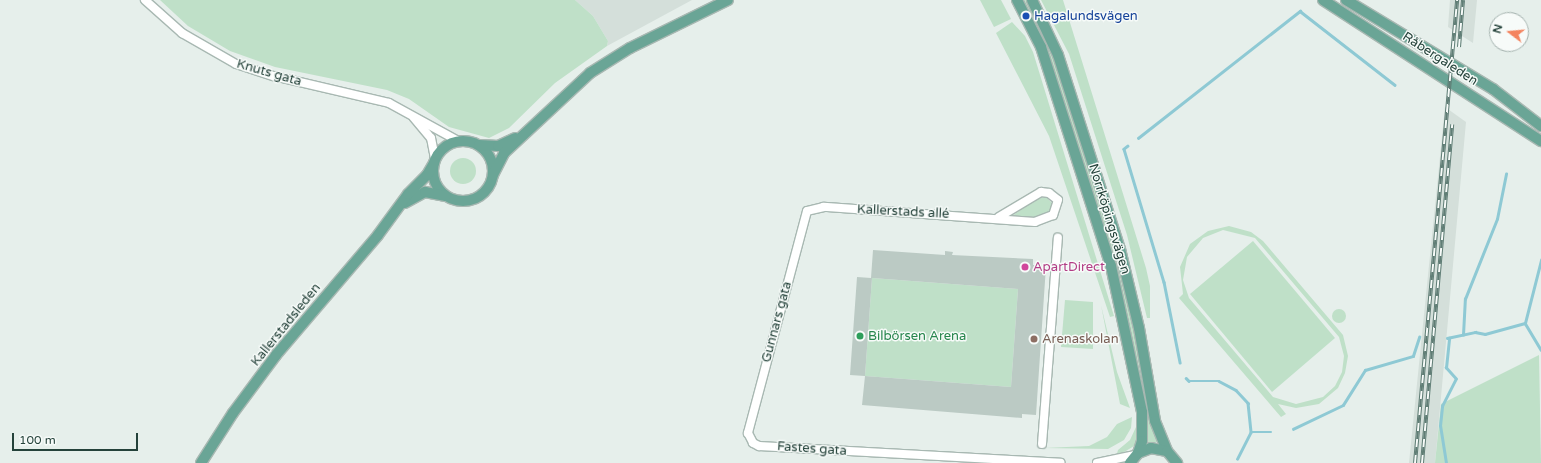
<!DOCTYPE html>
<html>
<head>
<meta charset="utf-8">
<style>
  body { margin:0 }
  #map { position:relative; width:1541px; height:463px; overflow:hidden; background:#e6efeb; font-family:"Varela Round",sans-serif }
  div>[style] { position:absolute }
  .built>* { inset:0; background:#d4dfda }
  .green>* { inset:0; background:#bfe0c8 }
  .round { border-radius:50% }
  .stream>* { height:2.5px; margin:-1.25px; padding:0 1.25px; transform-origin:1.25px; border-radius:1.25px; background:#8ec9d4 }
  .building>* { inset:0; background:#bbcac4 }
  .roads { filter:drop-shadow(1px 0 #a8b8b2) drop-shadow(-1px 0 #a8b8b2) drop-shadow(0 1px #a8b8b2) drop-shadow(0 -1px #a8b8b2) }
  .minor>* { height:8px; margin:-4px; padding:0 4px; transform-origin:4px; border-radius:4px; background:#fff }
  .major>* { height:10px; margin:-5px; padding:0 5px; transform-origin:5px; border-radius:5px; background:#6aa596 }
  .major>.ring { margin:-5px; padding:0; box-sizing:content-box; background:none; border:10px solid #6aa596; border-radius:50% }
  .rail>* { height:4px; margin-top:-2px; transform-origin:0; background:repeating-linear-gradient(90deg,#f7fbf9 0 8px,#5f7d75 0 16px); box-sizing:border-box; border-block:1px solid #5f7d75 }
  .dots>* { width:11px; height:11px; translate:-50% -50%; box-sizing:border-box; border:2px solid #f7fbf9; border-radius:50% }
  span { translate:-50% -50%; white-space:nowrap; text-align:center; line-height:1.15; -webkit-text-stroke:3px #f7fbf9; paint-order:stroke }
  .transit-label { font-size:13px; color:#164399 }
  .left { translate:0 -50%; text-align:left }
  .street-label { font-size:13px; color:#24423a }
  .hotel-label { font-size:13px; color:#b23c85 }
  .leisure-label { font-size:13px; color:#27864d }
  .education-label { font-size:13px; color:#785e54 }
  .north { position:absolute; left:1489px; top:12px; width:40px; height:40px; box-sizing:border-box; background:#f7fbf9; border:1px solid #a3b1ad; border-radius:50%; rotate:286deg; font-size:11px; font-weight:700; line-height:16px; text-align:center; color:#24423a }
  .north::after { content:''; display:block; margin:auto; width:14px; height:18px; background:#f4845f; clip-path:polygon(50% 0,100% 100%,50% 72%,0 100%) }
  .scale { position:absolute; left:12px; top:433px; width:126px; height:18px; box-sizing:border-box; border:2px solid #24423a; border-top:0; padding-left:5px; font-size:12px; line-height:14px; white-space:nowrap; color:#24423a; -webkit-text-stroke:3px #f7fbf9; paint-order:stroke }
</style>
</head>
<body>
<div id="map">
  <div class="built">
    <div style="clip-path:polygon(575px 0,692px 0,607px 46px,608px 41px,593px 16px)"></div>
    <div style="clip-path:polygon(1450px 0,1477px 0,1473px 43px,1448px 27px)"></div>
    <div style="clip-path:polygon(1445px 107px,1466px 122px,1435px 463px,1409px 463px)"></div>
  </div>
  <div class="green">
    <div style="clip-path:polygon(160px 0,575px 0,593px 16px,608px 41px,607px 46px,555px 83px,509px 128px,489px 138px,449px 127px,409px 99px,387px 90px,275px 67px,230px 51px,188px 26px)"></div>
    <div style="clip-path:polygon(980px 0,1001px 0,1011px 19px,994px 27px)"></div>
    <div style="clip-path:polygon(1023px 0,1026px 0,1050px 47px,1112px 240px,1139px 349px,1150px 422px,1158px 442px,1148px 442px,1148px 423px,1138px 363px,1108px 242px,1054px 71px)"></div>
    <div style="clip-path:polygon(1041px 0,1063px 0,1146px 268px,1150px 286px,1150px 318px,1147px 318px,1127px 235px,1069px 54px)"></div>
    <div style="clip-path:polygon(1012px 22px,1025px 36px,1033px 52px,1114px 316px,1110px 317px,1049px 136px,996px 33px)"></div>
    <div class="round" style="left:450px;top:158px;width:26px;height:26px"></div>
    <div style="clip-path:polygon(1046px 197px,1053px 204px,1047px 215px,1033px 219px,1012px 216px,1036px 199px)"></div>
    <div style="clip-path:polygon(evenodd,1229px 226px,1251px 232px,1263px 241px,1343px 335px,1348px 356px,1345px 373px,1338px 388px,1319px 404px,1296px 408px,1278px 404px,1286px 414px,1281px 417px,1179px 298px,1183px 294px,1180px 267px,1190px 244px,1208px 231px,1229px 226px,1223px 230px,1255px 238px,1339px 337px,1344px 356px,1342px 372px,1335px 386px,1323px 397px,1296px 404px,1273px 397px,1189px 298px,1183px 280px,1187px 257px,1203px 238px,1223px 230px)"></div>
    <div style="clip-path:polygon(1253px 241px,1335px 338px,1272px 392px,1190px 294px)"></div>
    <div style="clip-path:polygon(872px 278px,1018px 289px,1011px 387px,865px 376px)"></div>
    <div style="clip-path:polygon(1065px 300px,1093px 302px,1093px 349px,1061px 347px)"></div>
    <div style="clip-path:polygon(1101px 305px,1117px 372px,1130px 408px,1120px 404px)"></div>
    <div class="round" style="left:1332px;top:309px;width:14px;height:14px"></div>
    <div style="clip-path:polygon(1539px 355px,1541px 463px,1435px 463px,1441px 404px)"></div>
    <div style="clip-path:polygon(1132px 417px,1131px 428px,1124px 440px,1108px 449px,1044px 448px,1089px 446px,1107px 437px,1117px 424px)"></div>
    <div style="clip-path:polygon(1136px 427px,1138px 437px,1134px 446px,1116px 457px,1118px 450px,1130px 440px)"></div>
  </div>
  <div class="stream">
    <div style="left:1138px;top:138px;width:206px;rotate:-38.1deg"></div>
    <div style="left:1300px;top:11px;width:120px;rotate:37.9deg"></div>
    <div style="left:1128px;top:146px;width:5px;rotate:143deg"></div>
    <div style="left:1124px;top:149px;width:139px;rotate:73.3deg"></div>
    <div style="left:1164px;top:282px;width:82px;rotate:78.7deg"></div>
    <div style="left:1525px;top:323px;width:65px;rotate:-75.7deg"></div>
    <div style="left:1463px;top:335px;width:36px;rotate:-87deg"></div>
    <div style="left:1465px;top:299px;width:86px;rotate:-68.2deg"></div>
    <div style="left:1497px;top:219px;width:46px;rotate:-78.7deg"></div>
    <div style="left:1447px;top:338px;width:29px;rotate:-12deg"></div>
    <div style="left:1475px;top:332px;width:10px;rotate:11deg"></div>
    <div style="left:1485px;top:334px;width:41px;rotate:-15.4deg"></div>
    <div style="left:1525px;top:323px;width:31px;rotate:59deg"></div>
    <div style="left:1186px;top:378px;width:4px;rotate:45deg"></div>
    <div style="left:1189px;top:381px;width:30px"></div>
    <div style="left:1219px;top:381px;width:19px;rotate:28deg"></div>
    <div style="left:1236px;top:390px;width:18px;rotate:47deg"></div>
    <div style="left:1248px;top:403px;width:29px;rotate:84deg"></div>
    <div style="left:1293px;top:429px;width:55px;rotate:-25.6deg"></div>
    <div style="left:1343px;top:405px;width:41px;rotate:-57.8deg"></div>
    <div style="left:1365px;top:370px;width:50px;rotate:-16.3deg"></div>
    <div style="left:1413px;top:356px;width:20px;rotate:-72deg"></div>
    <div style="left:1237px;top:459px;width:30px;rotate:-63deg"></div>
    <div style="left:1251px;top:432px;width:20px"></div>
    <div style="left:1446px;top:463px;width:37px;rotate:-99deg"></div>
    <div style="left:1440px;top:426px;width:20px;rotate:-84deg"></div>
    <div style="left:1442px;top:406px;width:30px;rotate:-63deg"></div>
    <div style="left:1456px;top:379px;width:15px;rotate:-132deg"></div>
    <div style="left:1446px;top:368px;width:30px;rotate:-84deg"></div>
  </div>
  <div class="building">
    <div style="clip-path:polygon(evenodd,873px 250px,945px 255px,945px 251px,953px 252px,952px 255px,1033px 259px,1033px 265px,1046px 266px,1036px 415px,1022px 414px,1022px 418px,862px 405px,865px 376px,850px 375px,857px 277px,871px 278px,873px 250px,872px 278px,1018px 289px,1011px 387px,865px 376px,872px 278px)"></div>
  </div>
  <div class="roads">
    <div class="minor">
      <div style="left:145px;top:0;width:50px;rotate:41.7deg"></div>
      <div style="left:182px;top:33px;width:62px;rotate:29.9deg"></div>
      <div style="left:236px;top:64px;width:40px;rotate:18deg"></div>
      <div style="left:274px;top:76px;width:118px;rotate:13.2deg"></div>
      <div style="left:389px;top:103px;width:79px;rotate:28.8deg"></div>
      <div style="left:414px;top:118px;width:26px;rotate:50deg"></div>
      <div style="left:431px;top:138px;width:20px;rotate:79deg"></div>
      <div style="left:999px;top:217px;width:49px;rotate:-30.8deg"></div>
      <div style="left:1041px;top:192px;width:8px;rotate:7deg"></div>
      <div style="left:1049px;top:193px;width:11px;rotate:38deg"></div>
      <div style="left:1058px;top:200px;width:16px;rotate:108deg"></div>
      <div style="left:1053px;top:215px;width:19px;rotate:159deg"></div>
      <div style="left:1035px;top:222px;width:212px;rotate:-175.9deg"></div>
      <div style="left:824px;top:207px;width:17px;rotate:167deg"></div>
      <div style="left:807px;top:211px;width:230px;rotate:104.9deg"></div>
      <div style="left:748px;top:433px;width:11px;rotate:63deg"></div>
      <div style="left:753px;top:443px;width:7px;rotate:27deg"></div>
      <div style="left:759px;top:446px;width:302px;rotate:3.2deg"></div>
      <div style="left:1042px;top:444px;width:207px;rotate:-85.6deg"></div>
      <div style="left:1097px;top:463px;width:39px;rotate:-12deg"></div>
    </div>
    <div class="major">
      <div style="left:1017px;top:0;width:53px;rotate:62.9deg"></div>
      <div style="left:1041px;top:47px;width:230px;rotate:72.3deg"></div>
      <div style="left:1111px;top:266px;width:149px;rotate:78deg"></div>
      <div style="left:1142px;top:412px;width:29px;rotate:90deg"></div>
      <div style="left:1142px;top:441px;width:13px;rotate:108deg"></div>
      <div style="left:1032px;top:0;width:61px;rotate:64.7deg"></div>
      <div style="left:1058px;top:55px;width:204px;rotate:72.3deg"></div>
      <div style="left:1120px;top:249px;width:81px;rotate:76.5deg"></div>
      <div style="left:1139px;top:328px;width:94px;rotate:80.2deg"></div>
      <div style="left:1155px;top:421px;width:32px;rotate:68deg"></div>
      <div style="left:1323px;top:0;width:260px;rotate:32.9deg"></div>
      <div style="left:1346px;top:0;width:172px;rotate:31.2deg"></div>
      <div style="left:1493px;top:89px;width:61px;rotate:37.6deg"></div>
      <div class="ring" style="left:433px;top:141px;width:50px;height:50px"></div>
      <div style="left:479px;top:145px;width:19px;rotate:3deg"></div>
      <div style="left:498px;top:146px;width:19px;rotate:-25deg"></div>
      <div style="left:493px;top:175px;width:25px;rotate:-63deg"></div>
      <div style="left:504px;top:153px;width:117px;rotate:-42.9deg"></div>
      <div style="left:590px;top:73px;width:47px;rotate:-32deg"></div>
      <div style="left:630px;top:48px;width:109px;rotate:-26.1deg"></div>
      <div style="left:405px;top:203px;width:23px;rotate:-29deg"></div>
      <div style="left:425px;top:192px;width:21px;rotate:11deg"></div>
      <div style="left:201px;top:463px;width:59px;rotate:-57.4deg"></div>
      <div style="left:233px;top:413px;width:72px;rotate:-53.4deg"></div>
      <div style="left:276px;top:355px;width:157px;rotate:-49.6deg"></div>
      <div style="left:378px;top:235px;width:51px;rotate:-53.8deg"></div>
      <div style="left:408px;top:194px;width:27px;rotate:-45deg"></div>
      <div style="left:427px;top:175px;width:14px;rotate:-60deg"></div>
      <div style="left:1130px;top:463px;width:13px;rotate:-51deg"></div>
      <div style="left:1138px;top:453px;width:14px;rotate:-21deg"></div>
      <div style="left:1151px;top:448px;width:16px;rotate:11deg"></div>
      <div style="left:1167px;top:451px;width:16px;rotate:50deg"></div>
    </div>
  </div>
  <div class="rail">
    <div style="left:1459px;top:47px;width:47px;rotate:-85.1deg"></div>
    <div style="left:1415px;top:463px;width:465px;rotate:-84.8deg"></div>
    <div style="left:1422px;top:463px;width:340px;rotate:-84.9deg"></div>
  </div>
  <div class="dots">
    <div style="left:1026px;top:16px;background:#1a4fb4"></div>
    <div style="left:1025px;top:267px;background:#d1479c"></div>
    <div style="left:860px;top:336px;background:#2e9e5b"></div>
    <div style="left:1034px;top:339px;background:#8d6e63"></div>
  </div>
  <div class="transit-label">
    <span class="left" style="left:1034px;top:16px">Hagalundsvägen</span>
  </div>
  <div class="street-label">
    <span style="left:1440px;top:59px;rotate:33deg">Råbergaleden</span>
    <span style="left:269px;top:73px;rotate:16deg">Knuts gata</span>
    <span style="left:903px;top:212px;rotate:3deg">Kallerstads allé</span>
    <span style="left:1109px;top:219px;rotate:73deg">Norrköpingsvägen</span>
    <span style="left:777px;top:322px;rotate:-75deg">Gunnars gata</span>
    <span style="left:286px;top:325px;rotate:-51deg">Kallerstadsleden</span>
    <span style="left:812px;top:449px;rotate:4deg">Fastes gata</span>
  </div>
  <div class="hotel-label">
    <span class="left" style="left:1033px;top:267px">ApartDirect</span>
  </div>
  <div class="leisure-label">
    <span class="left" style="left:868px;top:336px">Bilbörsen Arena</span>
  </div>
  <div class="education-label">
    <span class="left" style="left:1042px;top:339px">Arenaskolan</span>
  </div>
  <div class="north">N</div>
  <div class="scale">100 m</div>
</div>
</body>
</html>
